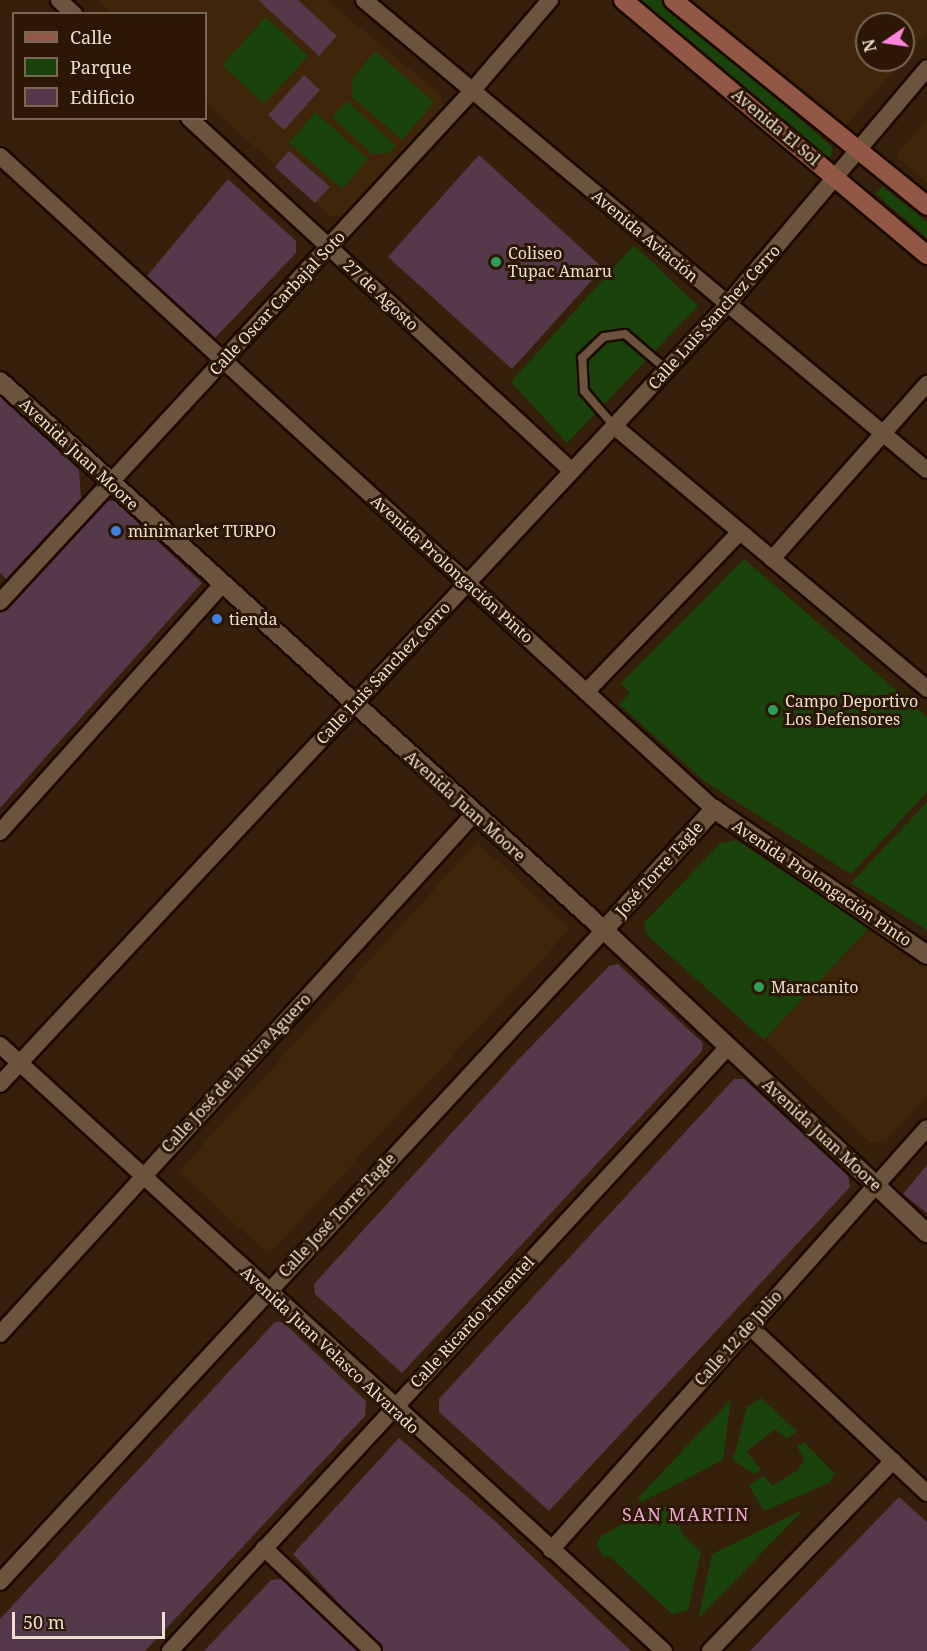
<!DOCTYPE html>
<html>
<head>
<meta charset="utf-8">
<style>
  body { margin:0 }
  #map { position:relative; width:927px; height:1651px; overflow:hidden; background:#35200b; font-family:"Noto Serif",serif }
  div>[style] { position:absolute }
  .built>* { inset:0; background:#3f2509 }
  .green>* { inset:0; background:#1a420b }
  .building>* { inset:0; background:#54394a }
  .roads { filter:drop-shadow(2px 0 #1c0900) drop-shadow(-2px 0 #1c0900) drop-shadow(0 2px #1c0900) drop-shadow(0 -2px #1c0900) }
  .service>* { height:8px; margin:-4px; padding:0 4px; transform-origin:4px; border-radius:4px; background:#6b533d }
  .minor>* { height:16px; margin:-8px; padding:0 8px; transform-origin:8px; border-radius:8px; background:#6b533d }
  .tertiary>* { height:18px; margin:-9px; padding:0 9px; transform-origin:9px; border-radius:9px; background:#6b533d }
  .secondary>* { height:18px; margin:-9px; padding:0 9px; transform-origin:9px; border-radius:9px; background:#935845 }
  .dots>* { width:16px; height:16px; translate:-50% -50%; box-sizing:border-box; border:3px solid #2b1703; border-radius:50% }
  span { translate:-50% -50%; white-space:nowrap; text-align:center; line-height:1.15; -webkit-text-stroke:6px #2b1703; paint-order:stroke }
  .street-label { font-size:16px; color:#eddfd2 }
  .poi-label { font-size:16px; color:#eddfd2 }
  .left { translate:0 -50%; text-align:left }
  .neighbourhood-label { font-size:18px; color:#eba7d6; letter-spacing:1.5px }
  .legend { position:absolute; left:12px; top:12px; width:195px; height:108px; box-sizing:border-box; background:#2b1703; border:2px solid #796756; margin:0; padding:8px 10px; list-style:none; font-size:18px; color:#eddfd2 }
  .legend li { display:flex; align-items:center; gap:12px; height:30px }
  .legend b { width:30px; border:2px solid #796756 }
  .north { position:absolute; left:855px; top:12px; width:60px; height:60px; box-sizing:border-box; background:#2b1703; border:2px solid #796756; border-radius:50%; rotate:257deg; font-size:16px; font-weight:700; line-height:24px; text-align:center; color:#eddfd2 }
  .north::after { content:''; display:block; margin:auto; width:21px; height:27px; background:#ff85de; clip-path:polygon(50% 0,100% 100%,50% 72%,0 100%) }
  .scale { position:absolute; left:12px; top:1612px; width:153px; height:27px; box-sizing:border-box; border:3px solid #eddfd2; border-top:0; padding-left:8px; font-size:18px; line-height:21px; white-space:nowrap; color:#eddfd2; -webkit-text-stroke:4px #2b1703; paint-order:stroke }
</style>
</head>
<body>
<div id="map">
  <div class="built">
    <div style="clip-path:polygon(97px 0,327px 0,441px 95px,444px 108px,344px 216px,330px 216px,206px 102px,206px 14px,111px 13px)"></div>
    <div style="clip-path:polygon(evenodd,684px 0,927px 0,927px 33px,841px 131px,684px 0,867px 24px,903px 24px,903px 60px,867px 60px,867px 24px)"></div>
    <div style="clip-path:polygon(927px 119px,927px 183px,896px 156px)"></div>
    <div style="clip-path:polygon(477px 842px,570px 929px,272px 1251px,264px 1251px,179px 1171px)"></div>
    <div style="clip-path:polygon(869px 928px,927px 967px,927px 1097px,885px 1141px,870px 1143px,764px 1040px)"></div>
  </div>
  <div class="green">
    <div style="clip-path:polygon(639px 0,659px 0,705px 37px,832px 147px,831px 156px,824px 157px)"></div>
    <div style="clip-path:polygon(266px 17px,308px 56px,264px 104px,222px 65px)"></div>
    <div style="clip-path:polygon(375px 51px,434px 102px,402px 140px,352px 97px,352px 79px)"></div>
    <div style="clip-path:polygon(347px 101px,396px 146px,389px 153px,372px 154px,332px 117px)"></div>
    <div style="clip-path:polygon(315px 112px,368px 159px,342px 189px,289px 143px)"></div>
    <div style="clip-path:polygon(882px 186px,927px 222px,927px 238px,876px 194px)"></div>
    <div style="clip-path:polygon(634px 245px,698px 306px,567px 443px,511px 382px)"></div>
    <div style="clip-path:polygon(744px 559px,927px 717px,927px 792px,851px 874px,704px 781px,619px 704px,630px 693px,621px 683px)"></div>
    <div style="clip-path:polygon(927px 802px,927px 930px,851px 883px)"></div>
    <div style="clip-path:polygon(736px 840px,869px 928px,764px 1040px,647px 935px,644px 923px,721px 843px)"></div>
    <div style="clip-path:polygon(761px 1398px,797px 1431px,787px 1439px,775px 1429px,747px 1451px,761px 1470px,754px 1474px,733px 1460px,747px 1407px)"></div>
    <div style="clip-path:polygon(731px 1399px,723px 1460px,642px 1502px,638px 1498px)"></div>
    <div style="clip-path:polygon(804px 1442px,835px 1474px,829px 1483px,764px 1511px,749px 1486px,764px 1475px,772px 1486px,798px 1470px,804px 1460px,797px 1446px)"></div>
    <div style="clip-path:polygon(672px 1505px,682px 1533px,701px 1552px,688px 1610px,672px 1614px,609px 1556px,603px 1557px,597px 1544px,601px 1536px,649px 1510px)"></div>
    <div style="clip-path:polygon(804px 1509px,701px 1616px,699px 1616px,712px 1554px)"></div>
  </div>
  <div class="building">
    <div style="clip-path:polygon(258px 0,298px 0,337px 36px,319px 56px)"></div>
    <div style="clip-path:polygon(304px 75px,320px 90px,284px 130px,268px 115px)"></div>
    <div style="clip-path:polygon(289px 151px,330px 187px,315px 203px,275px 167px)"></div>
    <div style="clip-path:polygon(479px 155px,603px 268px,512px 369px,388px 257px)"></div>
    <div style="clip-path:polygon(228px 179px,296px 241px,296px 253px,215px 338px,147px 276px)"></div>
    <div style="clip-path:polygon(0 396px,79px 470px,81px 499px,6px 579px,0 573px)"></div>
    <div style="clip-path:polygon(107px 501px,115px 501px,202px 583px,0 808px,0 614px)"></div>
    <div style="clip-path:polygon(618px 964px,703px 1043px,702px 1051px,402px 1373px,315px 1294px,314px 1284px,519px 1059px,609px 966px)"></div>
    <div style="clip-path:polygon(734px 1079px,744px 1079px,848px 1176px,850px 1187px,549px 1511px,439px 1412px,439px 1399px)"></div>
    <div style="clip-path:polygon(927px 1165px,927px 1213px,903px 1194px)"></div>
    <div style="clip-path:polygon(275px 1322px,283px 1322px,366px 1401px,365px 1416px,145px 1651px,0 1651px,0 1619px)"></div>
    <div style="clip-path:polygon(399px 1438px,495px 1521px,631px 1651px,383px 1651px,293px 1554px)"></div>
    <div style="clip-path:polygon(899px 1497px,927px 1522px,927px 1651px,750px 1651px)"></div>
    <div style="clip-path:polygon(282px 1579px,358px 1651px,204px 1651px,271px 1580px)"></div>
  </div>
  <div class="roads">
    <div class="service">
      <div style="left:614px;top:426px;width:46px;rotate:-130.6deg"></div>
      <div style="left:584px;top:391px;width:33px;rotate:-93deg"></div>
      <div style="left:582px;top:358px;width:30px;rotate:-44deg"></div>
      <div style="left:604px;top:337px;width:21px;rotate:-8deg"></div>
      <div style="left:625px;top:334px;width:55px;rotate:40.6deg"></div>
    </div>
    <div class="minor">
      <div style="left:59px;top:0;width:21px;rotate:43deg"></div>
      <div style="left:364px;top:0;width:733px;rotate:39.86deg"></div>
      <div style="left:189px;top:118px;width:521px;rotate:42.67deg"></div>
      <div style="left:0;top:156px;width:968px;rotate:42.44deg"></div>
      <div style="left:614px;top:426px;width:409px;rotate:40deg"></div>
      <div style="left:772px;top:559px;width:234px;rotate:-48.5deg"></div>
      <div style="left:0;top:602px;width:696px;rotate:-47.27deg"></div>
      <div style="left:472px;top:91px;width:120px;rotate:-49.4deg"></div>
      <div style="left:586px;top:692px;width:222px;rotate:-46.1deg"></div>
      <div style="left:0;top:832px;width:332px;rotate:-48.1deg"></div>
      <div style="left:0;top:1045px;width:899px;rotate:42.39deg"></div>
      <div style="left:0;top:1084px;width:1066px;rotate:-46.98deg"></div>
      <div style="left:727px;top:305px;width:310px;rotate:-49.8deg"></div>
      <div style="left:749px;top:1326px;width:244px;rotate:43.2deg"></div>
      <div style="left:0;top:1334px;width:704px;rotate:-47.65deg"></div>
      <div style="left:264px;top:1548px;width:150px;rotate:43.4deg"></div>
      <div style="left:551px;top:1550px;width:565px;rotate:-48.3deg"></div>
      <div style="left:0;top:1582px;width:889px;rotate:-47.19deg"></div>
      <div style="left:170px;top:1651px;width:821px;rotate:-47.27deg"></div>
      <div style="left:710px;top:1651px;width:264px;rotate:-46.1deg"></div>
    </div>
    <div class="tertiary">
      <div style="left:0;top:381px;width:816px;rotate:42.27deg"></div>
      <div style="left:604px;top:930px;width:443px;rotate:43.2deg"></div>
      <div style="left:604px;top:930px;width:164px;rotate:-47.7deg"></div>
      <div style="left:714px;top:809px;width:258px;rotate:34.4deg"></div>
    </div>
    <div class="secondary">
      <div style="left:623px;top:0;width:397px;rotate:40deg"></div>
      <div style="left:673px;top:0;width:327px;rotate:39deg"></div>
    </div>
  </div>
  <div class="dots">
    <div style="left:496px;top:262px;background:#2e9e5b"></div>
    <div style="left:116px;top:531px;background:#3f7fe0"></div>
    <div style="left:217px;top:619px;background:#3f7fe0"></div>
    <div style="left:773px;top:710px;background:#2e9e5b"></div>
    <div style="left:759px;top:987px;background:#2e9e5b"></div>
  </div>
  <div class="street-label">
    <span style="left:776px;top:127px;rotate:40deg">Avenida El Sol</span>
    <span style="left:645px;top:236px;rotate:40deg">Avenida Aviación</span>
    <span style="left:381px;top:295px;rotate:43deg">27 de Agosto</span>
    <span style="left:277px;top:303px;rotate:-47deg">Calle Oscar Carbajal Soto</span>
    <span style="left:714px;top:317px;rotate:-48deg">Calle Luis Sanchez Cerro</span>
    <span style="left:79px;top:454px;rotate:43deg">Avenida Juan Moore</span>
    <span style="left:452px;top:569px;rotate:42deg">Avenida Prolongación Pinto</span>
    <span style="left:383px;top:673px;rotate:-47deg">Calle Luis Sanchez Cerro</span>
    <span style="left:465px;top:806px;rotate:42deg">Avenida Juan Moore</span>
    <span style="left:659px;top:869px;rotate:-48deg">José Torre Tagle</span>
    <span style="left:822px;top:883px;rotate:34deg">Avenida Prolongación Pinto</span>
    <span style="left:236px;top:1073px;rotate:-47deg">Calle José de la Riva Aguero</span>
    <span style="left:822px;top:1135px;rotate:43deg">Avenida Juan Moore</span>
    <span style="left:337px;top:1215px;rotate:-47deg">Calle José Torre Tagle</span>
    <span style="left:472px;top:1322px;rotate:-47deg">Calle Ricardo Pimentel</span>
    <span style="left:738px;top:1338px;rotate:-48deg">Calle 12 de Julio</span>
    <span style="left:330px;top:1350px;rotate:43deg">Avenida Juan Velasco Alvarado</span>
  </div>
  <div class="poi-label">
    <span class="left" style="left:508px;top:262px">Coliseo<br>Tupac Amaru</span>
    <span class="left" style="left:128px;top:531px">minimarket TURPO</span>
    <span class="left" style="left:229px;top:619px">tienda</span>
    <span class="left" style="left:785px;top:710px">Campo Deportivo<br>Los Defensores</span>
    <span class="left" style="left:771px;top:987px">Maracanito</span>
  </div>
  <div class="neighbourhood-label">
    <span style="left:686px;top:1514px">SAN MARTIN</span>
  </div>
  <ul class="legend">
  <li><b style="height:8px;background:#935845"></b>Calle</li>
  <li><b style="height:16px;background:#1a420b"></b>Parque</li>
  <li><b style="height:16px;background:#54394a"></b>Edificio</li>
  </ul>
  <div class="north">N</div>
  <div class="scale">50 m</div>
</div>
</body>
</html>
